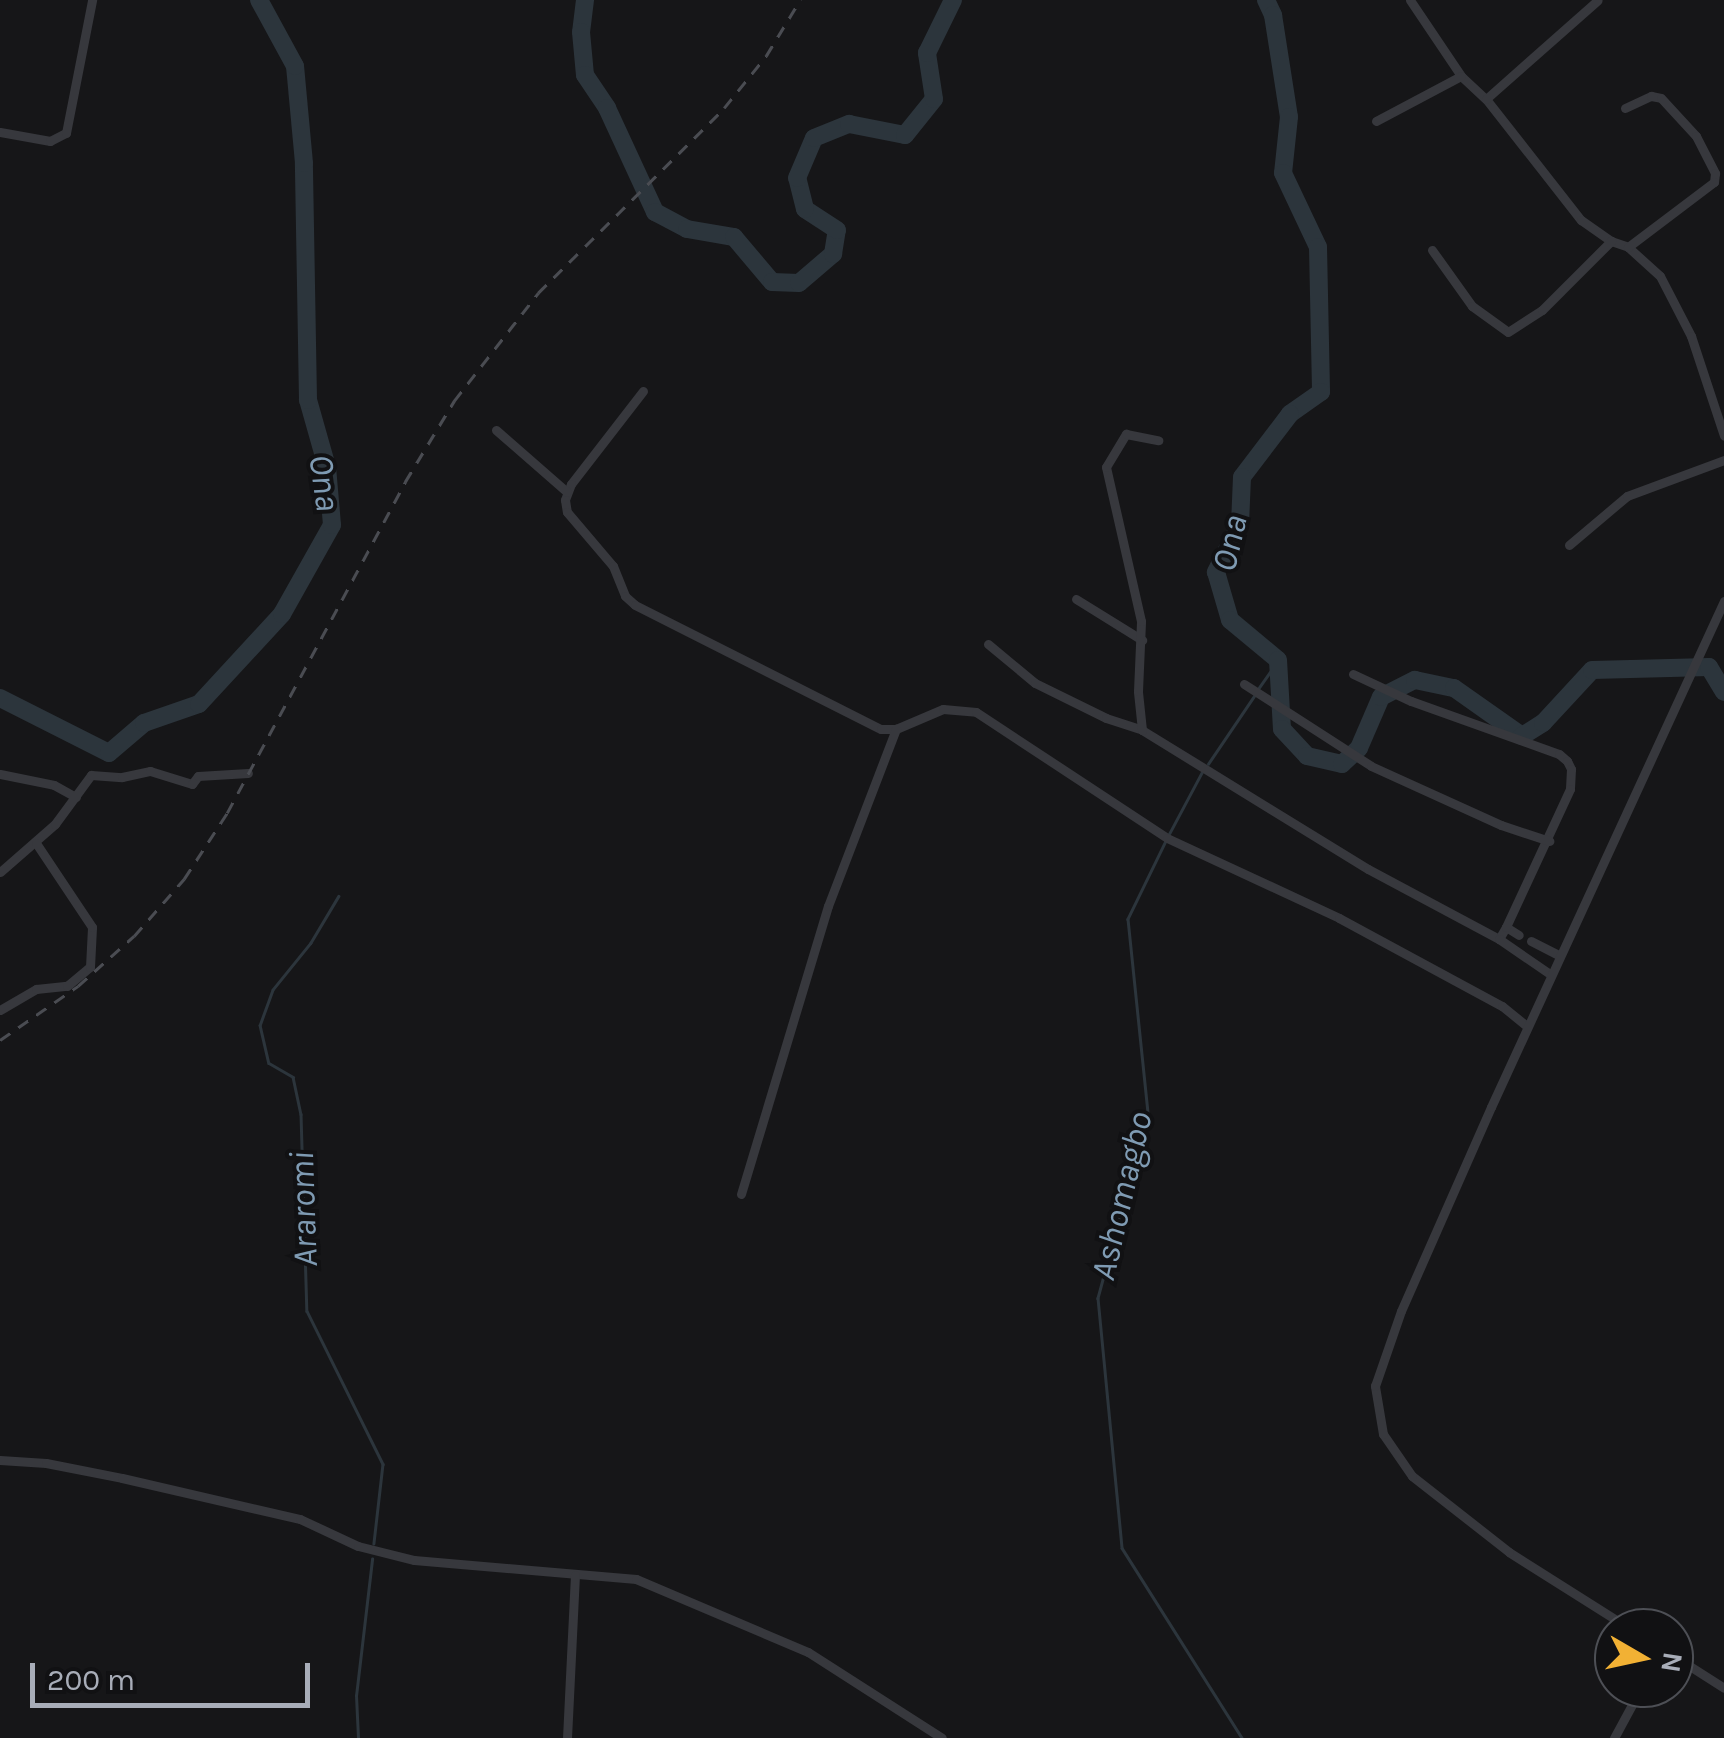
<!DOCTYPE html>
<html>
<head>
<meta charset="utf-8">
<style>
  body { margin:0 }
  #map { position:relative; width:1724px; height:1738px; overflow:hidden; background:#161618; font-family:Karla,sans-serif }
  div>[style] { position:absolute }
  .stream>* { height:2.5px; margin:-1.25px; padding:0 1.25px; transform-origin:1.25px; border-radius:1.25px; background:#2c353c }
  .river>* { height:18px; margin:-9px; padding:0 9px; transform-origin:9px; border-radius:9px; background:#2c353c }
  .minor>* { height:9px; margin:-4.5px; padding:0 4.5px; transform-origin:4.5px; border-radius:4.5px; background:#37383d }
  .rail>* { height:2.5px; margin-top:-1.25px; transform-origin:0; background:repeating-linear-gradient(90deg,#4a4c52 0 12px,transparent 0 22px) }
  span { translate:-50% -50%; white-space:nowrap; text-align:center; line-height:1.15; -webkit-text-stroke:8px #111113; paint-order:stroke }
  .water-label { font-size:35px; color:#7f9bb3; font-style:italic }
  .north { position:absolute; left:1594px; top:1608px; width:100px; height:100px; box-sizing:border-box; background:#111113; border:2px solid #4d4f55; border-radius:50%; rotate:99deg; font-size:28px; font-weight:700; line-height:40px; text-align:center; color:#a8adb8 }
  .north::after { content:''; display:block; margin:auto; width:35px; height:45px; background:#f2b134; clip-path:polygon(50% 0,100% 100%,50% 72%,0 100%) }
  .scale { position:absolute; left:30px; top:1663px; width:280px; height:45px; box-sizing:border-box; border:5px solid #a8adb8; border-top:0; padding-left:12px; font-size:30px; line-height:35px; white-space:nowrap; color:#a8adb8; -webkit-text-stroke:8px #111113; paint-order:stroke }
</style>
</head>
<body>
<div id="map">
  <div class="stream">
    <div style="left:1258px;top:689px;width:35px;rotate:-55deg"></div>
    <div style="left:1208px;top:764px;width:82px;rotate:-55.9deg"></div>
    <div style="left:1169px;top:834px;width:72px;rotate:-62deg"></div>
    <div style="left:1166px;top:841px;width:87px;rotate:116deg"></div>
    <div style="left:1128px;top:919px;width:196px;rotate:84.1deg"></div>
    <div style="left:1148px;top:1114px;width:191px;rotate:105.2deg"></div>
    <div style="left:1098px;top:1298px;width:251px;rotate:84.5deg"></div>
    <div style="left:1122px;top:1548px;width:225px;rotate:57.7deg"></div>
    <div style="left:339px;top:896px;width:55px;rotate:120.8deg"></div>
    <div style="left:311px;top:943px;width:60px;rotate:129deg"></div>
    <div style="left:273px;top:990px;width:37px;rotate:110deg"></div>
    <div style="left:260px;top:1025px;width:39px;rotate:77deg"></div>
    <div style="left:269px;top:1063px;width:28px;rotate:30deg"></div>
    <div style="left:293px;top:1077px;width:38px;rotate:78deg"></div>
    <div style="left:301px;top:1114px;width:197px;rotate:88.3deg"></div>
    <div style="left:307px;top:1311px;width:171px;rotate:63.6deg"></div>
    <div style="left:383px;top:1464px;width:80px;rotate:96.5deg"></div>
    <div style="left:358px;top:1738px;width:42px;rotate:-92.7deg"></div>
    <div style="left:356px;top:1696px;width:138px;rotate:-83.3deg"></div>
  </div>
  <div class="river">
    <div style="left:585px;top:0;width:32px;rotate:97deg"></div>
    <div style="left:581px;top:32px;width:43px;rotate:84.7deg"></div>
    <div style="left:585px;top:75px;width:40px;rotate:56deg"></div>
    <div style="left:607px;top:108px;width:115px;rotate:65.2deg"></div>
    <div style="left:655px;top:212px;width:36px;rotate:28deg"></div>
    <div style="left:687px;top:229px;width:48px;rotate:9.7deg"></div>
    <div style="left:734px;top:237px;width:59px;rotate:49.8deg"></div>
    <div style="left:772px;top:282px;width:27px;rotate:2deg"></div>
    <div style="left:799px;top:283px;width:45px;rotate:-40.5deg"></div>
    <div style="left:833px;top:254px;width:24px;rotate:-81deg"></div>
    <div style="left:837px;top:230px;width:38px;rotate:-147deg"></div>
    <div style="left:805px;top:209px;width:32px;rotate:-104deg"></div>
    <div style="left:797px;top:178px;width:43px;rotate:-67deg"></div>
    <div style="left:814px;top:138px;width:38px;rotate:-22deg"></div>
    <div style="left:849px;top:124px;width:57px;rotate:11.1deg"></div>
    <div style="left:905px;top:135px;width:46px;rotate:-51.1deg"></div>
    <div style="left:934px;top:99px;width:47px;rotate:-98.7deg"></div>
    <div style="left:927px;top:53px;width:59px;rotate:-63.9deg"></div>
    <div style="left:1266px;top:0;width:17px;rotate:65deg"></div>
    <div style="left:1273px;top:15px;width:103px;rotate:81.1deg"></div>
    <div style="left:1289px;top:117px;width:56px;rotate:96.1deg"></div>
    <div style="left:1283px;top:173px;width:82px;rotate:64.7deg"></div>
    <div style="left:1318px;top:247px;width:145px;rotate:88.8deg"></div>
    <div style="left:1321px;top:392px;width:38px;rotate:145deg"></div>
    <div style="left:1290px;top:414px;width:79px;rotate:127.3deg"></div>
    <div style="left:1242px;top:477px;width:47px;rotate:92.4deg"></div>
    <div style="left:1240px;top:524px;width:54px;rotate:116.6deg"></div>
    <div style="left:1216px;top:572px;width:50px;rotate:73.7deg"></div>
    <div style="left:1230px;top:620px;width:62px;rotate:39.8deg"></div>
    <div style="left:1278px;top:660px;width:69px;rotate:86.7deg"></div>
    <div style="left:1282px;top:729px;width:37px;rotate:47deg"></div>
    <div style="left:1307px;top:756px;width:36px;rotate:13deg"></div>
    <div style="left:1342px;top:764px;width:23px;rotate:-43deg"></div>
    <div style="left:1359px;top:748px;width:56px;rotate:-66.7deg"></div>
    <div style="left:1381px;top:697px;width:38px;rotate:-27deg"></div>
    <div style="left:1415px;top:680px;width:40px;rotate:12deg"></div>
    <div style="left:1454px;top:688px;width:83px;rotate:35.2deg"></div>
    <div style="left:1522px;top:736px;width:25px;rotate:-32deg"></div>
    <div style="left:1543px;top:723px;width:72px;rotate:-47.2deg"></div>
    <div style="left:1592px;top:670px;width:117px;rotate:-1.5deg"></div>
    <div style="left:1709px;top:667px;width:29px;rotate:59deg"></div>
    <div style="left:0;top:698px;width:122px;rotate:26.8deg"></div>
    <div style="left:109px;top:753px;width:46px;rotate:-40.6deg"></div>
    <div style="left:144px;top:723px;width:58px;rotate:-19.1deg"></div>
    <div style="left:199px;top:704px;width:122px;rotate:-47.3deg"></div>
    <div style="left:282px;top:614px;width:102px;rotate:-60.7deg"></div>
    <div style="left:332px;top:525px;width:58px;rotate:-94.9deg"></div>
    <div style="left:327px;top:467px;width:70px;rotate:-105.8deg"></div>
    <div style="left:308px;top:400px;width:237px;rotate:-91deg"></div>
    <div style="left:304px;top:163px;width:97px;rotate:-95.3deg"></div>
    <div style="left:295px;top:66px;width:75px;rotate:-118.6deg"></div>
  </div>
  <div class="minor">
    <div style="left:1410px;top:0;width:92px;rotate:56.1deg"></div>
    <div style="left:1461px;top:76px;width:34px;rotate:43deg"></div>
    <div style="left:1486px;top:99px;width:154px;rotate:51.9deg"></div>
    <div style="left:1581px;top:220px;width:37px;rotate:35deg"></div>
    <div style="left:1611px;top:241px;width:18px;rotate:19deg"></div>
    <div style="left:1628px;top:247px;width:43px;rotate:42.2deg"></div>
    <div style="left:1660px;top:276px;width:68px;rotate:62.7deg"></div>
    <div style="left:1691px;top:336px;width:105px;rotate:71.7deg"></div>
    <div style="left:1486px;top:99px;width:149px;rotate:-41.5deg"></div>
    <div style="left:1625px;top:108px;width:29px;rotate:-25deg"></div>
    <div style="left:1651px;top:96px;width:10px;rotate:11deg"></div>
    <div style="left:1661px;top:98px;width:52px;rotate:47.4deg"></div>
    <div style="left:1696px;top:136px;width:42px;rotate:62.8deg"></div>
    <div style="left:1715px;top:173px;width:9px;rotate:96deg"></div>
    <div style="left:1714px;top:182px;width:108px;rotate:142.9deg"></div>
    <div style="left:1376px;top:121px;width:96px;rotate:-27.9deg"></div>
    <div style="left:0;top:132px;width:51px;rotate:10.2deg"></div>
    <div style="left:50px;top:141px;width:18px;rotate:-27deg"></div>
    <div style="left:66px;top:133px;width:136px;rotate:-78.9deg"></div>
    <div style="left:1432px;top:250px;width:69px;rotate:54.5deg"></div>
    <div style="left:1472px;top:306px;width:44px;rotate:35.8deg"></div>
    <div style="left:1508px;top:332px;width:40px;rotate:-32.9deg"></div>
    <div style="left:1542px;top:310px;width:98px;rotate:-45deg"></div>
    <div style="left:643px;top:391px;width:118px;rotate:127.7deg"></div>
    <div style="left:571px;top:484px;width:17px;rotate:111deg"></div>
    <div style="left:565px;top:500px;width:12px;rotate:81deg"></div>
    <div style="left:567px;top:512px;width:71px;rotate:49.6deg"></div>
    <div style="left:613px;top:566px;width:32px;rotate:68deg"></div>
    <div style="left:625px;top:596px;width:13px;rotate:42deg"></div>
    <div style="left:635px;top:605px;width:275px;rotate:26.8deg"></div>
    <div style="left:881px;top:729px;width:15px"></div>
    <div style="left:896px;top:729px;width:51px;rotate:-23.1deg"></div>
    <div style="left:943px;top:709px;width:33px;rotate:5deg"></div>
    <div style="left:976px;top:712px;width:229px;rotate:33.4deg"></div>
    <div style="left:1167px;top:838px;width:190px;rotate:24.9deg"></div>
    <div style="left:1339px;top:918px;width:185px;rotate:28.4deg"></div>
    <div style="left:1502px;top:1006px;width:32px;rotate:39deg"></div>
    <div style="left:496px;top:430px;width:94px;rotate:41.1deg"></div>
    <div style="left:1569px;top:545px;width:76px;rotate:-40.2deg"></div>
    <div style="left:1627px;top:496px;width:103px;rotate:-20.4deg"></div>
    <div style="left:1076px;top:599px;width:78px;rotate:31.8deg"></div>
    <div style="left:988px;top:644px;width:61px;rotate:39.7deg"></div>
    <div style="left:1035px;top:683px;width:79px;rotate:26.2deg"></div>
    <div style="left:1106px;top:718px;width:38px;rotate:18deg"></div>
    <div style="left:1142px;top:730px;width:265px;rotate:31.6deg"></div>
    <div style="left:1368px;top:869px;width:149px;rotate:28.1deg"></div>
    <div style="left:1499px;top:939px;width:14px;rotate:-60deg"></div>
    <div style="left:1506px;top:927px;width:15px;rotate:32deg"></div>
    <div style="left:1353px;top:674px;width:64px;rotate:25deg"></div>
    <div style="left:1411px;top:701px;width:157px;rotate:19.7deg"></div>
    <div style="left:1559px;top:754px;width:11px;rotate:41deg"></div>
    <div style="left:1567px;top:761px;width:9px;rotate:63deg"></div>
    <div style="left:1571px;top:769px;width:20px;rotate:93deg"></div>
    <div style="left:1570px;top:789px;width:152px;rotate:114.9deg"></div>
    <div style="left:1244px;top:684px;width:151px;rotate:32.8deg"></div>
    <div style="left:1371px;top:766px;width:143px;rotate:24.4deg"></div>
    <div style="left:1501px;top:825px;width:51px;rotate:18.4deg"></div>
    <div style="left:1142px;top:730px;width:39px;rotate:-96deg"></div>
    <div style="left:1138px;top:691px;width:70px;rotate:-87.5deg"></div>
    <div style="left:1141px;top:621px;width:158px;rotate:-102.8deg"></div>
    <div style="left:1106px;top:467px;width:39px;rotate:-59deg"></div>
    <div style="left:1126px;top:434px;width:33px;rotate:11deg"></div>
    <div style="left:0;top:774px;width:55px;rotate:11.5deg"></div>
    <div style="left:54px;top:785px;width:25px;rotate:29deg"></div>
    <div style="left:0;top:872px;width:73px;rotate:-41.1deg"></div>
    <div style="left:55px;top:824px;width:61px;rotate:-53.7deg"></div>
    <div style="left:91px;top:775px;width:31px;rotate:4deg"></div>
    <div style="left:122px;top:777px;width:29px;rotate:-12deg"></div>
    <div style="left:150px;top:771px;width:44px;rotate:17.2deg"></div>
    <div style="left:192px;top:784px;width:10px;rotate:-53deg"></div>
    <div style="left:198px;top:776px;width:50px;rotate:-3.4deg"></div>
    <div style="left:1499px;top:939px;width:62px;rotate:34.5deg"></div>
    <div style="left:1531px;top:941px;width:30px;rotate:27deg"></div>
    <div style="left:0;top:1010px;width:42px;rotate:-30.3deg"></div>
    <div style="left:36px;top:989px;width:31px;rotate:-6deg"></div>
    <div style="left:67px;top:986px;width:30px;rotate:-40deg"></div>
    <div style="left:90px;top:967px;width:40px;rotate:-87.1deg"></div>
    <div style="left:92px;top:927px;width:101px;rotate:-123.7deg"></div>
    <div style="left:741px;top:1194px;width:301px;rotate:-73.2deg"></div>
    <div style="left:828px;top:906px;width:190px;rotate:-69deg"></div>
    <div style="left:0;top:1460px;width:46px;rotate:3.7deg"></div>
    <div style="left:46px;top:1463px;width:77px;rotate:11.2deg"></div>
    <div style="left:122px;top:1478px;width:183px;rotate:13deg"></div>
    <div style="left:300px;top:1519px;width:64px;rotate:25deg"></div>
    <div style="left:358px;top:1546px;width:58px;rotate:14deg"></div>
    <div style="left:414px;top:1560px;width:223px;rotate:4.9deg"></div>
    <div style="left:636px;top:1579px;width:187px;rotate:23deg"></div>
    <div style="left:808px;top:1652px;width:159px;rotate:32.7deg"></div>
    <div style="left:1629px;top:1628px;width:142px;rotate:-147.7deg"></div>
    <div style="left:1509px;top:1552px;width:123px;rotate:-141.9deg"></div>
    <div style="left:1412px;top:1476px;width:51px;rotate:-124.6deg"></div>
    <div style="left:1383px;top:1434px;width:49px;rotate:-99.5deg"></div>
    <div style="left:1375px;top:1386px;width:79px;rotate:-70.9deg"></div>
    <div style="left:1401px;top:1311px;width:223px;rotate:-66.2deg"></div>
    <div style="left:1491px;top:1107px;width:557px;rotate:-65.28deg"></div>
    <div style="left:1674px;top:1656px;width:59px;rotate:32.6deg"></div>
    <div style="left:567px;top:1738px;width:163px;rotate:-87.2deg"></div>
    <div style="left:1614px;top:1738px;width:57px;rotate:-61.6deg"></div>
  </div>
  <div class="rail">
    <div style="left:0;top:1040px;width:95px;rotate:-34.7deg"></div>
    <div style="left:78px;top:986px;width:75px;rotate:-41.8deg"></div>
    <div style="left:134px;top:936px;width:76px;rotate:-48.7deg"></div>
    <div style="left:184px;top:879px;width:79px;rotate:-56.9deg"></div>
    <div style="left:227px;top:813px;width:376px;rotate:-61.7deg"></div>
    <div style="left:405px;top:482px;width:95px;rotate:-58.8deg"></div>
    <div style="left:454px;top:401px;width:137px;rotate:-52.1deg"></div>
    <div style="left:538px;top:293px;width:262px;rotate:-44.8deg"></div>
    <div style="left:724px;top:108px;width:67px;rotate:-51.1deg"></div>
    <div style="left:766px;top:56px;width:66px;rotate:-58.7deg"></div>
  </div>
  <div class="water-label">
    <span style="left:324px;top:483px;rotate:82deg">Ona</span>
    <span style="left:1230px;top:543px;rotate:-77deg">Ona</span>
    <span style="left:1122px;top:1196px;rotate:-77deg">Ashomagbo</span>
    <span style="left:304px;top:1209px;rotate:-92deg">Araromi</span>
  </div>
  <div class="north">N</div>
  <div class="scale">200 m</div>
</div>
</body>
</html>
